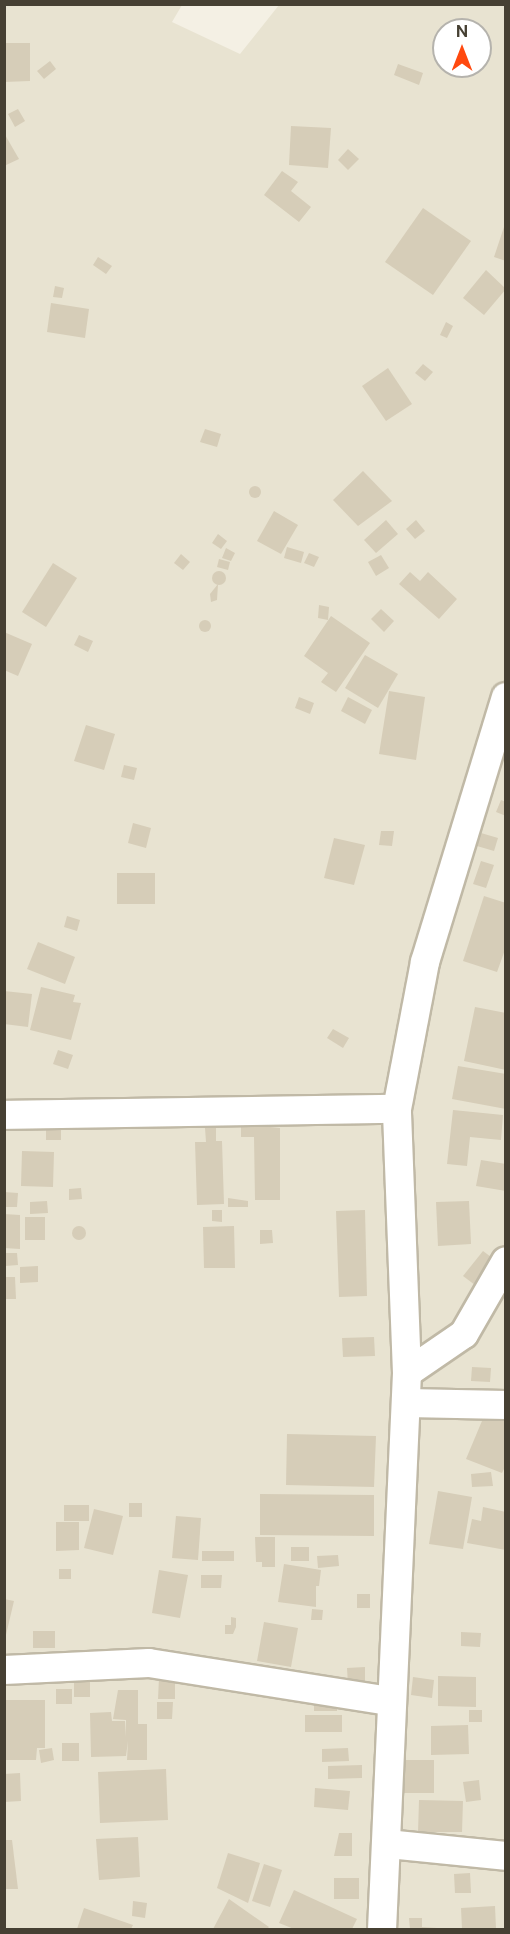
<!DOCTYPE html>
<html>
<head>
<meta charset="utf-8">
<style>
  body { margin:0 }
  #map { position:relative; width:510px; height:1934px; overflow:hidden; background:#f4f0e4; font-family:"Public Sans",sans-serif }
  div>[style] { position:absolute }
  .residential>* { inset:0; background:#e8e3d1 }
  .building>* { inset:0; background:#d6cdb8 }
  .round { border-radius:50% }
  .roads { filter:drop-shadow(2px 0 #c0b9a6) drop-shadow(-2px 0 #c0b9a6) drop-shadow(0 2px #c0b9a6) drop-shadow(0 -2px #c0b9a6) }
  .minor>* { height:28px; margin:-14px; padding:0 14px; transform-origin:14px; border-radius:14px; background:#fff }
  span { translate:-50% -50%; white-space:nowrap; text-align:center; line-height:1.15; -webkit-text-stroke:4.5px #fff; paint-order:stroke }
  .frame { position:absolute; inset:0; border:6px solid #464033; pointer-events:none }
  .north { position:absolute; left:432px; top:18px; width:60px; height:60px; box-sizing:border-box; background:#fff; border:2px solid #b5b3ad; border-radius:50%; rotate:0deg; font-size:16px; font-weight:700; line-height:24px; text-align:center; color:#464033 }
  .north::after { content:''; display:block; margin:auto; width:21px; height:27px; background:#ff490f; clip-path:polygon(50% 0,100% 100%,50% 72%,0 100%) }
</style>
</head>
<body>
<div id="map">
  <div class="residential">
    <div style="clip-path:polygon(evenodd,5px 5px,182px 5px,172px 22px,240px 54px,279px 5px,505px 5px,505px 1929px,5px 1930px,5px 5px,444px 30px,480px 30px,480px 66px,444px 66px,444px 30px)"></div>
  </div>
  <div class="building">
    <div style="clip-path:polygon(4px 43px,30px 43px,30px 81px,4px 82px)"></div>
    <div style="clip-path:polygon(50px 61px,56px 69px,44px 79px,37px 71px)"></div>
    <div style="clip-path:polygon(398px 64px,423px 73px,419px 85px,394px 75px)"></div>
    <div style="clip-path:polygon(18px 109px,25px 121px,15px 127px,8px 114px)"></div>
    <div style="clip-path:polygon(291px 126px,331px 128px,328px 168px,289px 165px)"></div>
    <div style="clip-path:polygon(4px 133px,19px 159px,4px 166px)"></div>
    <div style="clip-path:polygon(348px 149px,359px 159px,348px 170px,338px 160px)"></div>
    <div style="clip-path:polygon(282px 171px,298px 182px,291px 191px,311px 207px,299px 222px,264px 195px)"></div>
    <div style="clip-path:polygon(423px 208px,471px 241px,433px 295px,385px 262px)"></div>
    <div style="clip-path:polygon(505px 224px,506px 224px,506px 261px,494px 257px)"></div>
    <div style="clip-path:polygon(98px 257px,112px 266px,106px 274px,93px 265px)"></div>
    <div style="clip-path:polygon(486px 270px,506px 289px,484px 315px,463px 298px)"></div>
    <div style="clip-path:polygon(55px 286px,64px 288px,62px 298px,53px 297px)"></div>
    <div style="clip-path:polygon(51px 303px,89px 309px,85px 338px,47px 332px)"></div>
    <div style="clip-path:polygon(446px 322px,453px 326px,447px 338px,440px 335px)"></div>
    <div style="clip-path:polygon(423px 364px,433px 372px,425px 381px,415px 373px)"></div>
    <div style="clip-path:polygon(388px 368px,412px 404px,386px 421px,362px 386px)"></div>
    <div style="clip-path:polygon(205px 429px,221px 434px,217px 447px,200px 442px)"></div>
    <div style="clip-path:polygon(363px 471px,392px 501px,358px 526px,333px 500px)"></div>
    <div class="round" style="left:249px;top:486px;width:12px;height:12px"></div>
    <div style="clip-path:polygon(274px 511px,298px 525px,281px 554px,257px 541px)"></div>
    <div style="clip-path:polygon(386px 520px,398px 534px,376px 553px,364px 540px)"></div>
    <div style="clip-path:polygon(416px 520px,425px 531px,415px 539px,406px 529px)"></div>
    <div style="clip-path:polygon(218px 534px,227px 541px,221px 549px,212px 543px)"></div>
    <div style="clip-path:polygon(287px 547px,304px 552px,301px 563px,284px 558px)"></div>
    <div style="clip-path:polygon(226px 548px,235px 553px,231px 561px,222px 558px)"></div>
    <div style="clip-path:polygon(309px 553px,319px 557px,314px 567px,304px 563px)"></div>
    <div style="clip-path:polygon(181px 554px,190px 562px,183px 570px,174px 563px)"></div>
    <div style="clip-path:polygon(381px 555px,389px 568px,376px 576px,368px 562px)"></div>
    <div style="clip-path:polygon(219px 559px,230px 562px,228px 570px,217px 567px)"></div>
    <div style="clip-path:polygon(53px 563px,77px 578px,46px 627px,22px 612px)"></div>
    <div class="round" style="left:212px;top:571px;width:14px;height:14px"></div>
    <div style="clip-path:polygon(410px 572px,420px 581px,428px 572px,457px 599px,439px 619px,399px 584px)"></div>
    <div style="clip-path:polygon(218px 584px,217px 600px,211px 602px,210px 594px)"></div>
    <div style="clip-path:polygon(319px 605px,329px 607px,328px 620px,318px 618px)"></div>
    <div style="clip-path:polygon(381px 609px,394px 621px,384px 632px,371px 619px)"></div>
    <div style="clip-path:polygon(331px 616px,370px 643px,336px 692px,321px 682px,328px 673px,304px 656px)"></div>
    <div class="round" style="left:199px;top:620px;width:12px;height:12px"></div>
    <div style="clip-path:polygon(4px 632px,32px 644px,18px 676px,4px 670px)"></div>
    <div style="clip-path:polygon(79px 635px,93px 641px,88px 652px,74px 645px)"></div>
    <div style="clip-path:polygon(365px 655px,398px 674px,378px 708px,345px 688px)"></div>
    <div style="clip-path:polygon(389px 691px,425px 697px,416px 760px,379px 754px)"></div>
    <div style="clip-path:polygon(299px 697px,314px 703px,310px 714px,295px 708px)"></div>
    <div style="clip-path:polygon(348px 697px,372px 710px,365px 724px,341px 711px)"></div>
    <div style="clip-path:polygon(86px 725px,115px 734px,104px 770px,74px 761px)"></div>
    <div style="clip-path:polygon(124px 765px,137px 768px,134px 780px,121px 777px)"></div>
    <div style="clip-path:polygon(501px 800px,506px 802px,506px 816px,496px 812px)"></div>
    <div style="clip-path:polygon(133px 823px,151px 828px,146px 848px,128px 843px)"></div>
    <div style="clip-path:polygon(381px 831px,394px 831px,392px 846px,379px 845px)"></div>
    <div style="clip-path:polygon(481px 833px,498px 838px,494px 851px,477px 846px)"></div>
    <div style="clip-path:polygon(334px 838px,365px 845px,354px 885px,324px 878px)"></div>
    <div style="clip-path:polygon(481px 861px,494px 865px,486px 888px,473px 884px)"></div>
    <div style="clip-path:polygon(117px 873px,155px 873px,155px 904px,117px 904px)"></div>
    <div style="clip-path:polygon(484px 896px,506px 903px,506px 947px,497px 972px,463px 961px)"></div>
    <div style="clip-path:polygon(67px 916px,80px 920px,77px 931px,64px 927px)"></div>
    <div style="clip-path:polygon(38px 942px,75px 957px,65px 984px,27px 969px)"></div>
    <div style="clip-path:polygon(41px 987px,75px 995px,73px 1002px,81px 1003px,71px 1040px,30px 1030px)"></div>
    <div style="clip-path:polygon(4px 991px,32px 994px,28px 1027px,4px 1024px)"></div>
    <div style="clip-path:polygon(475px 1007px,506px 1013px,506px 1070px,464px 1061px)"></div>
    <div style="clip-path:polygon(333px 1029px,349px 1038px,343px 1048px,327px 1038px)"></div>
    <div style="clip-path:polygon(58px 1050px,73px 1055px,68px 1069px,53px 1064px)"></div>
    <div style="clip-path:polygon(458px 1066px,506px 1074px,506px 1109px,452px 1099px)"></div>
    <div style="clip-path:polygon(453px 1110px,503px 1115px,501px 1140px,470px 1137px,467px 1166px,447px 1164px)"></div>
    <div style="clip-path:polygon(241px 1124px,280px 1128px,280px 1200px,255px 1200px,254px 1137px,241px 1137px)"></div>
    <div style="clip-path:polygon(46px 1127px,61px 1127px,61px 1140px,46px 1140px)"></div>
    <div style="clip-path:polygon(205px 1128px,216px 1128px,216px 1141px,222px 1141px,224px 1204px,197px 1205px,195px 1142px,206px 1142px)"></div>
    <div style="clip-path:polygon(22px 1151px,54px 1152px,53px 1187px,21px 1186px)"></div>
    <div style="clip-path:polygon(481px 1160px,506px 1164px,506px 1191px,476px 1186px)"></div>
    <div style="clip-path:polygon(81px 1188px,82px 1199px,69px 1200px,69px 1189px)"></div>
    <div style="clip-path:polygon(4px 1192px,18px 1193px,17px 1207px,4px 1207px)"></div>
    <div style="clip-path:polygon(228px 1198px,248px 1201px,248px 1207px,228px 1207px)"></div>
    <div style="clip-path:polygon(47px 1201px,48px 1213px,30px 1214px,30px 1202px)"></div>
    <div style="clip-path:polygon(469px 1201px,471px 1244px,438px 1246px,436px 1202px)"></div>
    <div style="clip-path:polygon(212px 1210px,222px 1210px,222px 1222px,212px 1221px)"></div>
    <div style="clip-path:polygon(365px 1210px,367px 1296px,339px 1297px,336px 1211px)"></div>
    <div style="clip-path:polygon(4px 1214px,20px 1215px,20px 1249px,4px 1248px)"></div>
    <div style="clip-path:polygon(25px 1217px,45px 1217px,45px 1240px,25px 1240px)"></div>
    <div class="round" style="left:72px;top:1226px;width:14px;height:14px"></div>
    <div style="clip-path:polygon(234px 1226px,235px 1268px,204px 1268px,203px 1227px)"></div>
    <div style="clip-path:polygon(260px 1230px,272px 1230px,273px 1243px,260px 1244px)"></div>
    <div style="clip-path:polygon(483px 1251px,495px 1260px,475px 1285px,463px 1276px)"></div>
    <div style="clip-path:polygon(5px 1253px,17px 1253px,18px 1265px,5px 1266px)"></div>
    <div style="clip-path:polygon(38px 1266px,38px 1282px,20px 1283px,20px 1267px)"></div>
    <div style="clip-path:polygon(4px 1277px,15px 1277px,16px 1299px,4px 1299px)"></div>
    <div style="clip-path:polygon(374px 1337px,375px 1356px,343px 1357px,342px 1338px)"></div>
    <div style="clip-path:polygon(472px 1367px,491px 1368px,490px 1382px,471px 1381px)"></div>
    <div style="clip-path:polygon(487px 1409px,506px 1417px,506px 1465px,502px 1473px,466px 1459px)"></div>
    <div style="clip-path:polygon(287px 1434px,376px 1436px,374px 1487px,286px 1485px)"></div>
    <div style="clip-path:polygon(491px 1472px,493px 1486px,472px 1487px,471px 1474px)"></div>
    <div style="clip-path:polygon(438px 1491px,472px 1497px,463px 1549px,429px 1544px)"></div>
    <div style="clip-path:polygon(260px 1494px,374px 1495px,374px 1536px,260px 1535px)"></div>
    <div style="clip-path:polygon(129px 1503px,142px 1503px,142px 1517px,129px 1517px)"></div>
    <div style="clip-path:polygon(64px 1505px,89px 1505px,89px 1521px,64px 1521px)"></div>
    <div style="clip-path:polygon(483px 1507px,506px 1512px,506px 1550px,467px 1543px,472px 1519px,481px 1521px)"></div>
    <div style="clip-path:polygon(94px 1509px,123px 1516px,113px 1555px,84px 1548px)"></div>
    <div style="clip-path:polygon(176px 1516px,201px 1518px,198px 1560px,172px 1558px)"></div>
    <div style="clip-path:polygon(56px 1522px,79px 1522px,79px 1550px,56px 1551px)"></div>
    <div style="clip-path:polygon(255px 1537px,275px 1537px,275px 1567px,262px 1567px,262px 1562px,256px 1562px)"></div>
    <div style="clip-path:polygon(291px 1547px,309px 1547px,309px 1561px,291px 1561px)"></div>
    <div style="clip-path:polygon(202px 1551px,234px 1551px,234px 1561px,202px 1561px)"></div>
    <div style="clip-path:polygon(338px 1555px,339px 1566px,318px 1568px,317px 1556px)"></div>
    <div style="clip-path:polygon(284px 1564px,321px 1570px,319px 1586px,316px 1586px,316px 1607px,278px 1602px)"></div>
    <div style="clip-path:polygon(59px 1569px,71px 1569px,71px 1579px,59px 1579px)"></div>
    <div style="clip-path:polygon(159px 1570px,188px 1575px,180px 1618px,152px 1613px)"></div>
    <div style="clip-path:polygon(201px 1575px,222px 1575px,221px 1588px,201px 1588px)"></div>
    <div style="clip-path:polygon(357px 1594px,370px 1594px,370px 1608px,357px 1608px)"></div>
    <div style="clip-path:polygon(4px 1599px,14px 1601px,5px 1639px,4px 1639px)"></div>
    <div style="clip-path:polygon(312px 1609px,323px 1610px,322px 1620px,311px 1620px)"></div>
    <div style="clip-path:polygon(231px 1617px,236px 1618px,236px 1627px,233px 1634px,225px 1634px,225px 1625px,231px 1625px)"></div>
    <div style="clip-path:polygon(264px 1622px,298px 1628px,291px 1667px,257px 1661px)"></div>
    <div style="clip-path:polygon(33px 1631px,55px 1631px,55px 1648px,33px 1648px)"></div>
    <div style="clip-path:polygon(461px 1632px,481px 1633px,480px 1647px,461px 1646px)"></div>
    <div style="clip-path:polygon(365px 1667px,365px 1684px,348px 1685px,347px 1668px)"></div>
    <div style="clip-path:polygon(74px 1674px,90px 1674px,90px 1697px,74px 1697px)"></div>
    <div style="clip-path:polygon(438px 1676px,476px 1677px,476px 1707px,438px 1706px)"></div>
    <div style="clip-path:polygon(413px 1677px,434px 1680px,432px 1698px,411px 1695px)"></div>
    <div style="clip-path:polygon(159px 1678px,175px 1678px,175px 1699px,158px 1699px)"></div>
    <div style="clip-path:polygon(56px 1689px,72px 1689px,72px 1704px,56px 1704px)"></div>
    <div style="clip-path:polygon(118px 1690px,138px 1690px,138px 1724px,147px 1724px,147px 1760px,127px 1760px,128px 1741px,126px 1756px,91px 1757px,90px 1713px,111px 1712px,112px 1721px,125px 1721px,126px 1737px,126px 1720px,113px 1719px)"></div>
    <div style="clip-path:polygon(4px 1700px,45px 1700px,45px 1748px,37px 1748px,36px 1760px,4px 1760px)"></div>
    <div style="clip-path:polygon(157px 1702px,173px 1702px,172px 1719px,157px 1719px)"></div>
    <div style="clip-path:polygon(314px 1702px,337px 1702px,337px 1711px,314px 1711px)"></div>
    <div style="clip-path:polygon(469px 1710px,482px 1710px,482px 1722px,469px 1722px)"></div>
    <div style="clip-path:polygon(305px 1715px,342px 1715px,342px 1732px,305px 1732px)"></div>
    <div style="clip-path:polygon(468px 1725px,469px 1754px,431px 1755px,431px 1726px)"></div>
    <div style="clip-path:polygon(62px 1743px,79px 1743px,79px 1761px,62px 1761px)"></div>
    <div style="clip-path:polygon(52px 1748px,54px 1760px,41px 1763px,39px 1750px)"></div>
    <div style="clip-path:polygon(348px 1748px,349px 1761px,322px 1762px,322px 1749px)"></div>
    <div style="clip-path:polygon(403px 1760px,434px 1760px,434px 1793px,402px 1793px)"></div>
    <div style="clip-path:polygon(362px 1765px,362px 1778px,328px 1779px,328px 1766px)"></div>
    <div style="clip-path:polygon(166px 1769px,168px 1820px,100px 1823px,98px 1772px)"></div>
    <div style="clip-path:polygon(20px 1773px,21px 1801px,4px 1802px,4px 1774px)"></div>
    <div style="clip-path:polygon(479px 1780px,481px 1800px,466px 1802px,463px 1782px)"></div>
    <div style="clip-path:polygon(315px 1788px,350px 1791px,348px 1810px,314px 1807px)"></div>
    <div style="clip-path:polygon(419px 1800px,463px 1801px,462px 1832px,418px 1832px)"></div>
    <div style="clip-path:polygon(339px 1833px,352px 1833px,352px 1856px,334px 1856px)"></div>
    <div style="clip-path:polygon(138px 1837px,140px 1877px,99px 1880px,96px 1839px)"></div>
    <div style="clip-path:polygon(4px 1840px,12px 1840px,18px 1889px,4px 1889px)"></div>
    <div style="clip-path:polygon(228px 1853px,260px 1863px,248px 1903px,217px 1888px)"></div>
    <div style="clip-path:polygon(264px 1864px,282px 1870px,270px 1907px,252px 1901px)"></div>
    <div style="clip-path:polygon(470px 1873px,471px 1893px,455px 1893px,454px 1874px)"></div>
    <div style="clip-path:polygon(334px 1878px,359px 1878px,359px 1899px,334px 1899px)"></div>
    <div style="clip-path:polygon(294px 1890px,357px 1919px,352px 1929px,294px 1929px,279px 1923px)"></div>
    <div style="clip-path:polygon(229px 1899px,269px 1927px,267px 1929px,213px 1929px)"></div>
    <div style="clip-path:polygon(133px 1901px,147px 1903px,145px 1918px,132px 1916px)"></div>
    <div style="clip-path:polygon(495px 1906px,496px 1929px,462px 1929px,461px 1908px)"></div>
    <div style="clip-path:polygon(84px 1908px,133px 1925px,131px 1929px,77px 1929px)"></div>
    <div style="clip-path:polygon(409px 1918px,422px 1918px,422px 1927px,452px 1929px,410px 1929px)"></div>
  </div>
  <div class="roads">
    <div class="minor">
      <div style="left:4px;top:1115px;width:393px;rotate:-0.9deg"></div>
      <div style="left:407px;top:1373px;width:69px;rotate:-34.4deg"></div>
      <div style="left:464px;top:1334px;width:84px;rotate:-60.1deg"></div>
      <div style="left:407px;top:1403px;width:99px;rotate:1.2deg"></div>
      <div style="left:4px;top:1670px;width:145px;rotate:-2.8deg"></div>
      <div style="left:149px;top:1663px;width:244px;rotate:9deg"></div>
      <div style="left:388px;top:1844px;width:119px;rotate:5.8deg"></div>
      <div style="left:382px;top:1930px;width:558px;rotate:-87.43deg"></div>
      <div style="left:407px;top:1373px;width:264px;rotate:-92.2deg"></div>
      <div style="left:397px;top:1109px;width:150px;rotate:-79.2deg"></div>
      <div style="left:425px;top:962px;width:277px;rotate:-73deg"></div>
    </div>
  </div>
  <div class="frame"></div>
  <div class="north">N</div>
</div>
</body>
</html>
